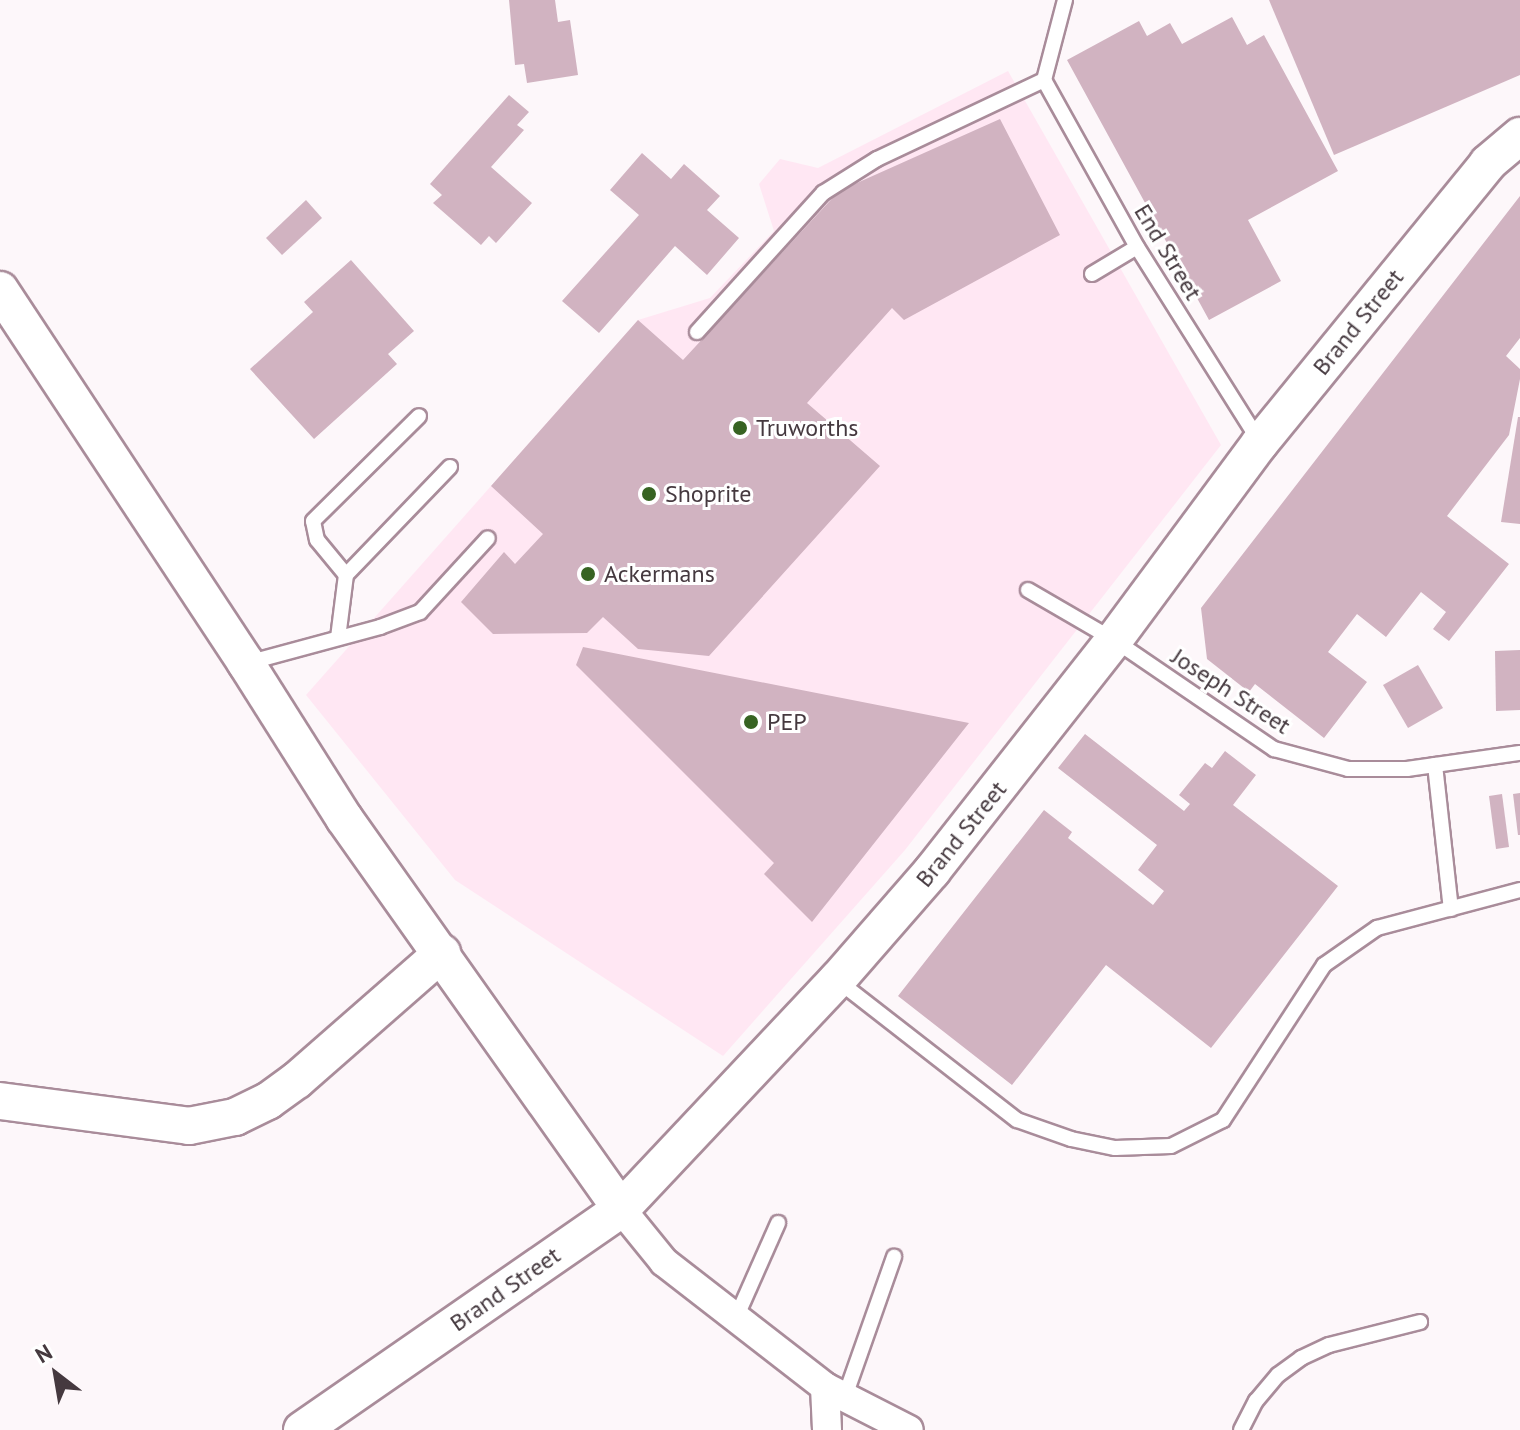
<!DOCTYPE html>
<html>
<head>
<meta charset="utf-8">
<style>
  body { margin:0 }
  #map { position:relative; width:1520px; height:1430px; overflow:hidden; background:#fdf7fa; font-family:"PT Sans",sans-serif }
  div>[style] { position:absolute }
  .built>* { inset:0; background:#ffe7f3 }
  .building>* { inset:0; background:#d1b3c1 }
  .roads { filter:drop-shadow(2px 0 #a98c9a) drop-shadow(-2px 0 #a98c9a) drop-shadow(0 2px #a98c9a) drop-shadow(0 -2px #a98c9a) }
  .service>* { height:14px; margin:-7px; padding:0 7px; transform-origin:7px; border-radius:7px; background:#fff }
  .minor>* { height:28px; margin:-14px; padding:0 14px; transform-origin:14px; border-radius:14px; background:#fff }
  .tertiary>* { height:36px; margin:-18px; padding:0 18px; transform-origin:18px; border-radius:18px; background:#fff }
  .dots>* { width:22px; height:22px; translate:-50% -50%; box-sizing:border-box; border:4px solid #fff; border-radius:50% }
  span { translate:-50% -50%; white-space:nowrap; text-align:center; line-height:1.15; -webkit-text-stroke:6px #fff; paint-order:stroke }
  .street-label { font-size:24px; color:#45393f }
  .poi-label { font-size:24px; color:#45393f }
  .left { translate:0 -50%; text-align:left }
  .north { position:absolute; left:16px; top:1334px; width:80px; height:80px; -webkit-text-stroke:6px #fff; paint-order:stroke; rotate:329deg; font-size:22px; font-weight:700; line-height:32px; text-align:center; color:#45393f }
  .north::after { content:''; display:block; margin:auto; width:28px; height:36px; background:#45393f; clip-path:polygon(50% 0,100% 100%,50% 72%,0 100%) }
</style>
</head>
<body>
<div id="map">
  <div class="built">
    <div style="clip-path:polygon(1008px 71px,1221px 445px,905px 850px,723px 1056px,455px 880px,306px 695px,638px 320px,710px 298px,774px 231px,759px 184px,780px 159px,818px 168px)"></div>
  </div>
  <div class="building">
    <div style="clip-path:polygon(509px 0,555px 0,558px 22px,570px 20px,578px 75px,527px 83px,524px 64px,515px 65px)"></div>
    <div style="clip-path:polygon(1269px 0,1520px 0,1520px 75px,1334px 155px)"></div>
    <div style="clip-path:polygon(1232px 17px,1247px 45px,1264px 35px,1338px 171px,1248px 220px,1281px 281px,1209px 320px,1067px 60px,1139px 21px,1147px 36px,1170px 23px,1182px 44px)"></div>
    <div style="clip-path:polygon(509px 95px,529px 112px,517px 125px,524px 130px,491px 167px,532px 203px,496px 243px,489px 236px,481px 245px,433px 203px,442px 195px,430px 184px)"></div>
    <div style="clip-path:polygon(1000px 119px,1060px 235px,904px 320px,892px 308px,807px 403px,880px 466px,709px 656px,638px 649px,603px 617px,587px 633px,493px 634px,461px 602px,504px 552px,515px 564px,543px 534px,491px 486px,638px 320px,683px 360px,839px 191px)"></div>
    <div style="clip-path:polygon(642px 153px,671px 179px,684px 164px,720px 196px,707px 210px,739px 238px,707px 275px,675px 246px,599px 333px,562px 301px,639px 215px,610px 190px)"></div>
    <div style="clip-path:polygon(1520px 196px,1520px 338px,1506px 356px,1520px 369px,1520px 379px,1509px 435px,1447px 516px,1509px 564px,1449px 641px,1433px 629px,1446px 612px,1421px 592px,1386px 637px,1357px 614px,1328px 652px,1367px 682px,1324px 738px,1255px 684px,1249px 692px,1207px 659px,1201px 608px)"></div>
    <div style="clip-path:polygon(306px 200px,322px 218px,282px 255px,266px 238px)"></div>
    <div style="clip-path:polygon(351px 260px,414px 331px,388px 354px,397px 364px,314px 439px,250px 369px,313px 312px,304px 302px)"></div>
    <div style="clip-path:polygon(1518px 417px,1520px 417px,1520px 524px,1501px 522px)"></div>
    <div style="clip-path:polygon(583px 647px,969px 723px,812px 922px,764px 874px,774px 863px,576px 665px)"></div>
    <div style="clip-path:polygon(1520px 650px,1520px 710px,1496px 711px,1495px 651px)"></div>
    <div style="clip-path:polygon(1418px 665px,1443px 708px,1408px 728px,1383px 685px)"></div>
    <div style="clip-path:polygon(1085px 734px,1184px 811px,1190px 804px,1179px 795px,1205px 763px,1212px 768px,1225px 751px,1256px 775px,1233px 805px,1338px 886px,1211px 1048px,1106px 965px,1012px 1085px,898px 996px,1044px 810px,1072px 832px,1068px 838px,1153px 905px,1164px 891px,1138px 870px,1157px 845px,1058px 768px)"></div>
    <div style="clip-path:polygon(1520px 793px,1520px 835px,1518px 835px,1513px 794px)"></div>
    <div style="clip-path:polygon(1502px 794px,1509px 847px,1496px 849px,1489px 796px)"></div>
  </div>
  <div class="roads">
    <div class="service">
      <div style="left:1044px;top:80px;width:191px;rotate:60.9deg"></div>
      <div style="left:1137px;top:247px;width:231px;rotate:57.8deg"></div>
      <div style="left:1044px;top:80px;width:83px;rotate:-75.3deg"></div>
      <div style="left:1092px;top:274px;width:52px;rotate:-31deg"></div>
      <div style="left:697px;top:332px;width:188px;rotate:-47.8deg"></div>
      <div style="left:823px;top:193px;width:64px;rotate:-32.2deg"></div>
      <div style="left:877px;top:159px;width:185px;rotate:-25.3deg"></div>
      <div style="left:346px;top:575px;width:45px;rotate:-129.6deg"></div>
      <div style="left:317px;top:540px;width:19px;rotate:-102deg"></div>
      <div style="left:313px;top:521px;width:149px;rotate:-44.7deg"></div>
      <div style="left:1028px;top:590px;width:99px;rotate:30.2deg"></div>
      <div style="left:1114px;top:640px;width:194px;rotate:34.3deg"></div>
      <div style="left:1274px;top:749px;width:77px;rotate:15.1deg"></div>
      <div style="left:1348px;top:769px;width:59px"></div>
      <div style="left:1407px;top:769px;width:114px;rotate:-8.1deg"></div>
      <div style="left:338px;top:638px;width:64px;rotate:-82.8deg"></div>
      <div style="left:346px;top:575px;width:150px;rotate:-46.1deg"></div>
      <div style="left:247px;top:663px;width:138px;rotate:-15.1deg"></div>
      <div style="left:380px;top:627px;width:43px;rotate:-20.6deg"></div>
      <div style="left:420px;top:612px;width:100px;rotate:-47.4deg"></div>
      <div style="left:1435px;top:765px;width:145px;rotate:83.7deg"></div>
      <div style="left:837px;top:980px;width:228px;rotate:37.9deg"></div>
      <div style="left:1017px;top:1120px;width:57px;rotate:19.4deg"></div>
      <div style="left:1071px;top:1139px;width:45px;rotate:11.6deg"></div>
      <div style="left:1115px;top:1148px;width:56px;rotate:-2deg"></div>
      <div style="left:1171px;top:1146px;width:58px;rotate:-26.6deg"></div>
      <div style="left:1223px;top:1120px;width:185px;rotate:-56.9deg"></div>
      <div style="left:1324px;top:965px;width:65px;rotate:-34.9deg"></div>
      <div style="left:1377px;top:928px;width:148px;rotate:-14.9deg"></div>
      <div style="left:736px;top:1318px;width:104px;rotate:-66.1deg"></div>
      <div style="left:844px;top:1399px;width:151px;rotate:-70.6deg"></div>
      <div style="left:1241px;top:1430px;width:33px;rotate:-63deg"></div>
      <div style="left:1256px;top:1401px;width:34px;rotate:-50deg"></div>
      <div style="left:1278px;top:1375px;width:29px;rotate:-36deg"></div>
      <div style="left:1301px;top:1358px;width:31px;rotate:-25deg"></div>
      <div style="left:1329px;top:1345px;width:94px;rotate:-14.2deg"></div>
    </div>
    <div class="minor">
      <div style="left:621px;top:1209px;width:68px;rotate:50.9deg"></div>
      <div style="left:664px;top:1262px;width:204px;rotate:37.8deg"></div>
      <div style="left:825px;top:1387px;width:94px;rotate:27.1deg"></div>
      <div style="left:825px;top:1387px;width:43px;rotate:87.3deg"></div>
    </div>
    <div class="tertiary">
      <div style="left:0;top:290px;width:447px;rotate:56.6deg"></div>
      <div style="left:246px;top:663px;width:183px;rotate:57.7deg"></div>
      <div style="left:344px;top:818px;width:479px;rotate:54.7deg"></div>
      <div style="left:0;top:1101px;width:191px;rotate:7.5deg"></div>
      <div style="left:189px;top:1126px;width:47px;rotate:-11.1deg"></div>
      <div style="left:235px;top:1117px;width:37px;rotate:-26deg"></div>
      <div style="left:268px;top:1101px;width:36px;rotate:-36deg"></div>
      <div style="left:297px;top:1080px;width:193px;rotate:-41.2deg"></div>
      <div style="left:302px;top:1430px;width:388px;rotate:-34.7deg"></div>
      <div style="left:621px;top:1209px;width:315px;rotate:-46.7deg"></div>
      <div style="left:837px;top:980px;width:145px;rotate:-48.9deg"></div>
      <div style="left:932px;top:871px;width:294px;rotate:-51.8deg"></div>
      <div style="left:1114px;top:640px;width:245px;rotate:-53.5deg"></div>
      <div style="left:1260px;top:443px;width:361px;rotate:-50.8deg"></div>
      <div style="left:1488px;top:163px;width:42px;rotate:-40.2deg"></div>
    </div>
  </div>
  <div class="dots">
    <div style="left:740px;top:428px;background:#376322"></div>
    <div style="left:649px;top:494px;background:#376322"></div>
    <div style="left:588px;top:574px;background:#376322"></div>
    <div style="left:751px;top:722px;background:#376322"></div>
  </div>
  <div class="street-label">
    <span style="left:1168px;top:252px;rotate:59deg">End Street</span>
    <span style="left:1358px;top:322px;rotate:-51deg">Brand Street</span>
    <span style="left:1231px;top:691px;rotate:33deg">Joseph Street</span>
    <span style="left:961px;top:834px;rotate:-51deg">Brand Street</span>
    <span style="left:505px;top:1289px;rotate:-35deg">Brand Street</span>
  </div>
  <div class="poi-label">
    <span class="left" style="left:756px;top:428px">Truworths</span>
    <span class="left" style="left:665px;top:494px">Shoprite</span>
    <span class="left" style="left:604px;top:574px">Ackermans</span>
    <span class="left" style="left:767px;top:722px">PEP</span>
  </div>
  <div class="north">N</div>
</div>
</body>
</html>
